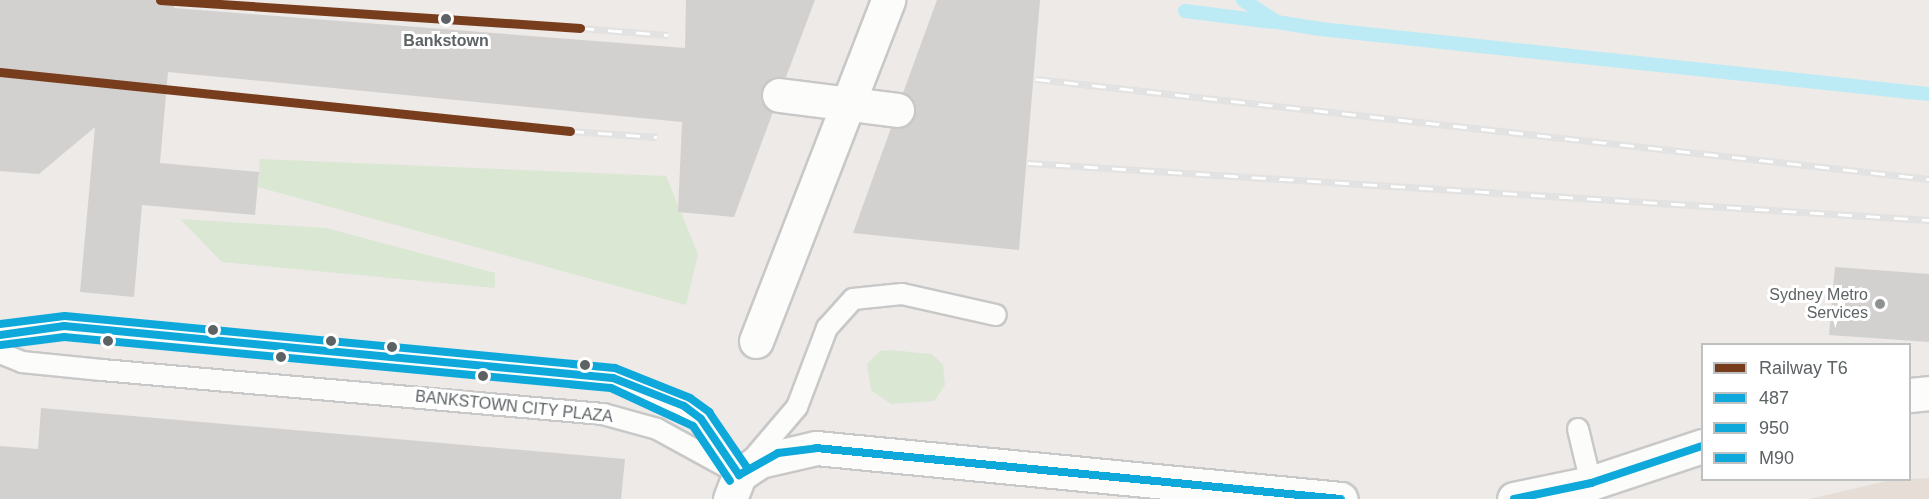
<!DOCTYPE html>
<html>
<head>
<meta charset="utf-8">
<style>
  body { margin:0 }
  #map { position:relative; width:1929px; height:499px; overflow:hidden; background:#edeae7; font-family:Helvetica,sans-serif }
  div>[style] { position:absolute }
  .commercial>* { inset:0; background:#e6ded6 }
  .green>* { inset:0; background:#dae7d3 }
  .stream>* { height:14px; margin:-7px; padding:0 7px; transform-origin:7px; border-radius:7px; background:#bdebf5 }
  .building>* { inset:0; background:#d3d1d0 }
  .roads { filter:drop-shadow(2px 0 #c9c8c8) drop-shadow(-2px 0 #c9c8c8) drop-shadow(0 2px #c9c8c8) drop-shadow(0 -2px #c9c8c8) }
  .lane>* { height:20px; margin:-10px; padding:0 10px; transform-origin:10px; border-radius:10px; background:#fcfcfb }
  .street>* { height:33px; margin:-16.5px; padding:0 16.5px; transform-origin:16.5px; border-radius:16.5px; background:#fcfcfb }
  .secondary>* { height:33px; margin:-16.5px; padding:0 16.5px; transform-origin:16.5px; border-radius:16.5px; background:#fcfcfb }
  .rail>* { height:7px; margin-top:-3.5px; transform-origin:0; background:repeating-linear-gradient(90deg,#fff 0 14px,#e2e2e2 0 28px); box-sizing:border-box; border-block:2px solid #e2e2e2 }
  .bus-1>* { height:8px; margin:-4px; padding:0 4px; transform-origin:4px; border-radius:4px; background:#0ea9da }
  .bus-2>* { height:8px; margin:-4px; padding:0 4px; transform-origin:4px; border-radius:4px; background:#0ea9da }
  .bus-3>* { height:8px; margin:-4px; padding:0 4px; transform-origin:4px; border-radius:4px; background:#0ea9da }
  .rail-1>* { height:9px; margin:-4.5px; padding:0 4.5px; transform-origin:4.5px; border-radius:4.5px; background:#783d1d }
  .dots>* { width:16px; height:16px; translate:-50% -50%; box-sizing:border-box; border:3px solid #fff; border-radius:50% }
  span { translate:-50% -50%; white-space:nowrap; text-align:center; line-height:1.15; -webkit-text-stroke:6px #fff; paint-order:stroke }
  .stop-label { font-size:16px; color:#5d6365; font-weight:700 }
  .poi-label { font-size:16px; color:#5d6365 }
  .right { translate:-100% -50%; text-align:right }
  .street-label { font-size:16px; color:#5d6365 }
  .legend { position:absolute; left:1701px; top:343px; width:210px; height:138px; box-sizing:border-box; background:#fff; border:2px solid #bec1c1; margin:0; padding:8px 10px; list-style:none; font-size:18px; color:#5d6365 }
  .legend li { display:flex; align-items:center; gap:12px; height:30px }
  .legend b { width:30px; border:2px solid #bec1c1 }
</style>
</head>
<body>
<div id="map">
  <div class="commercial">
    <div style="clip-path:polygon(1929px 478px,1929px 499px,1809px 499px,1891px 480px)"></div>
  </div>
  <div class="green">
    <div style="clip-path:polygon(260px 159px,666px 176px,698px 254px,686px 305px,258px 187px)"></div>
    <div style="clip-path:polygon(180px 219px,326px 228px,495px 273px,495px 288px,222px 262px)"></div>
    <div style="clip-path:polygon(890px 350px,931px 354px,943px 364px,945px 385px,934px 401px,891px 404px,871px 390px,867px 364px,880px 351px)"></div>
  </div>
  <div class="stream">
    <div style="left:1243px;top:0;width:40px;rotate:32.9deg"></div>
    <div style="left:1277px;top:22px;width:44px;rotate:9.2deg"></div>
    <div style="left:1320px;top:29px;width:612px;rotate:6.09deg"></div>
    <div style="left:1185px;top:11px;width:88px;rotate:7.2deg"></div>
  </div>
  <div class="building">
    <div style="clip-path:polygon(0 0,174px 0,174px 8px,685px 48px,686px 0,815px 0,786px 77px,771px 78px,761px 92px,762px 103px,773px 112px,734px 217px,678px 212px,682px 122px,168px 72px,160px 163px,259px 172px,255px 215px,142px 205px,134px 297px,80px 292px,95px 127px,39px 174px,0 171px)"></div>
    <div style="clip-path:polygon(937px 0,1040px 0,1019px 250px,853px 233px,891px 128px,905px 127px,915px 113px,914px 102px,903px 93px)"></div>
    <div style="clip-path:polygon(1835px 267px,1929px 274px,1929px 342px,1829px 335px)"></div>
    <div style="clip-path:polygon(41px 408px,625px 459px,621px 499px,0 499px,0 446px,38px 449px)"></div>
  </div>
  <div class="roads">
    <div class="lane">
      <div style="left:0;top:335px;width:65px;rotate:-8deg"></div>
      <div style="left:64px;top:326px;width:551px;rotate:5.41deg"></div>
      <div style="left:613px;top:378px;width:76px;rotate:21.5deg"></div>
      <div style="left:684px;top:406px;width:21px;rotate:37deg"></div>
      <div style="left:701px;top:419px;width:68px;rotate:55.8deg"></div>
      <div style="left:0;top:353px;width:24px;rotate:22deg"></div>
      <div style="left:22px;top:362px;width:80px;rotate:5.7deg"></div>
      <div style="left:102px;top:370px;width:503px;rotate:5.02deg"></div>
      <div style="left:603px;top:414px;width:56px;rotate:15.5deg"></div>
      <div style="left:657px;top:429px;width:85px;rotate:28.7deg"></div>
      <div style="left:1578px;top:429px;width:56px;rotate:76.5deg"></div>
      <div style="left:751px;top:461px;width:71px;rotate:-49.6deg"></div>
      <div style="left:797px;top:407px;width:85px;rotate:-69.2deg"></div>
      <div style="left:827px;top:328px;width:39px;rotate:-48deg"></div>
      <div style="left:853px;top:299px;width:49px;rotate:-5.8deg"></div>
      <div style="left:902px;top:294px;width:96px;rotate:12.6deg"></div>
    </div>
    <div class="street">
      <div style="left:779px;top:95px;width:119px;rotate:7.2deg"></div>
      <div style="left:756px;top:341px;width:366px;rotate:-68.8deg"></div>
    </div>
    <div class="secondary">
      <div style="left:1910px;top:395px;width:19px;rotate:-6deg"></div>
      <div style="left:730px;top:499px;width:26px;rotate:-69deg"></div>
      <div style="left:739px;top:475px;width:25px;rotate:-34deg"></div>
      <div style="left:760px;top:461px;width:57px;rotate:-13.1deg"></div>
      <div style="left:816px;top:448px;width:527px;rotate:5.55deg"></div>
      <div style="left:1514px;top:499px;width:79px;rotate:-11.7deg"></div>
      <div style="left:1591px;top:483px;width:117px;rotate:-18.4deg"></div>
    </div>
  </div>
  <div class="rail">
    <div style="left:580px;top:28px;width:88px;rotate:4.5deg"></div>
    <div style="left:1036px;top:79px;width:899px;rotate:6.39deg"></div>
    <div style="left:570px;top:131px;width:87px;rotate:3.9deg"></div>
    <div style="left:1028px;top:163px;width:903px;rotate:3.62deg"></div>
  </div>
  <div class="bus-1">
    <div style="left:0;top:335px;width:65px;rotate:-8deg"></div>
    <div style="left:64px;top:326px;width:551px;rotate:5.41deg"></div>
    <div style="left:613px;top:378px;width:76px;rotate:21.5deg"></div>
    <div style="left:684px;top:406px;width:21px;rotate:37deg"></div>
    <div style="left:701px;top:419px;width:68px;rotate:55.8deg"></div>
    <div style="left:739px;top:475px;width:45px;rotate:-29.4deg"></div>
    <div style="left:778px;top:453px;width:38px;rotate:-7deg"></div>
    <div style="left:816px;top:448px;width:527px;rotate:5.55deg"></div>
    <div style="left:1514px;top:499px;width:79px;rotate:-11.7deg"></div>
    <div style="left:1591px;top:483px;width:117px;rotate:-18.4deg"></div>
  </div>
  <div class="bus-2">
    <div style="left:1px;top:345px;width:64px;rotate:-7.2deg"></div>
    <div style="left:64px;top:337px;width:549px;rotate:5.33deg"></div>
    <div style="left:611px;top:388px;width:90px;rotate:24.9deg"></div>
    <div style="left:693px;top:426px;width:66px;rotate:56.1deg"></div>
  </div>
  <div class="bus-3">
    <div style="left:0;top:324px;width:65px;rotate:-7deg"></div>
    <div style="left:65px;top:316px;width:552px;rotate:5.4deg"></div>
    <div style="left:615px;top:368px;width:81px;rotate:21.8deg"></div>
    <div style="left:690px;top:398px;width:24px;rotate:36deg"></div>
    <div style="left:709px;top:412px;width:69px;rotate:55.6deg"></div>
  </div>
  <div class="rail-1">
    <div style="left:160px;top:0;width:421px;rotate:3.8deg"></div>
    <div style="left:0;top:72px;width:573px;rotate:5.91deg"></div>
  </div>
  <div class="dots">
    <div style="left:446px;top:19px;background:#5d6365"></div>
    <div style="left:1880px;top:304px;background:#8f9292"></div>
    <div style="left:213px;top:330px;background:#5d6365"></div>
    <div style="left:108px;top:341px;background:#5d6365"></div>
    <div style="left:331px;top:341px;background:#5d6365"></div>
    <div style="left:392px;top:347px;background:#5d6365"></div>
    <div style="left:281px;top:357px;background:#5d6365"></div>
    <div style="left:585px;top:365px;background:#5d6365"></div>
    <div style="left:483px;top:376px;background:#5d6365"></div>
  </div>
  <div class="stop-label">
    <span style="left:446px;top:41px">Bankstown</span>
  </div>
  <div class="poi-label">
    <span class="right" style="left:1868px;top:304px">Sydney Metro<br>Services</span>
  </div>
  <div class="street-label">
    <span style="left:514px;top:407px;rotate:6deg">BANKSTOWN CITY PLAZA</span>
  </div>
  <ul class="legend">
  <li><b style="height:8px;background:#783d1d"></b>Railway T6</li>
  <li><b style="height:8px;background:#0ea9da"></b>487</li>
  <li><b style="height:8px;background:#0ea9da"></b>950</li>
  <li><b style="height:8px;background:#0ea9da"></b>M90</li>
  </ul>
</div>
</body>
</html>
